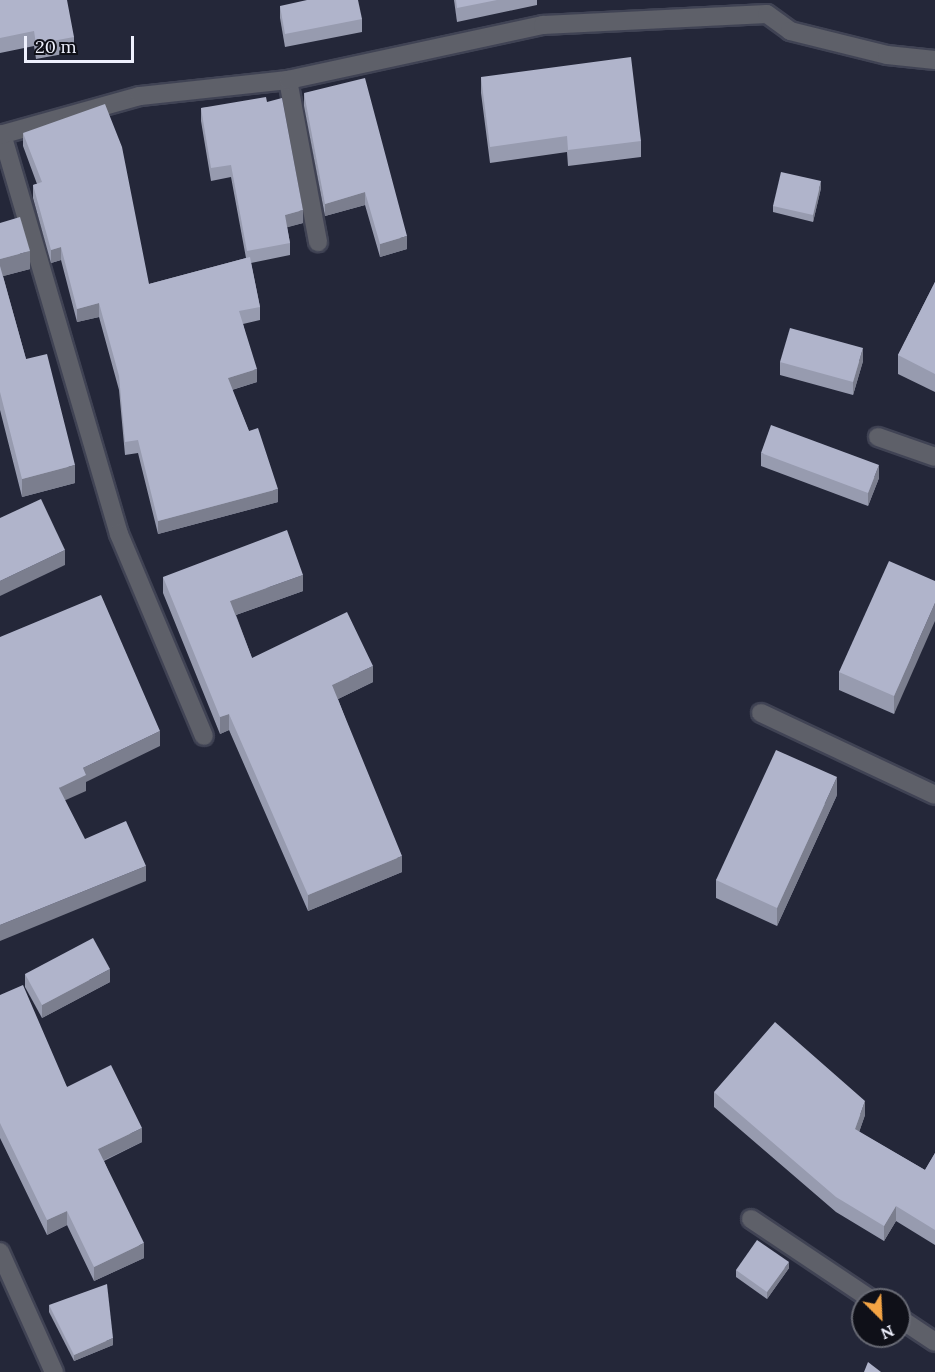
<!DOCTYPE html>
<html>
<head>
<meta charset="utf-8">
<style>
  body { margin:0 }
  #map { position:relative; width:935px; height:1372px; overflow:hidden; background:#242739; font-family:Lora,serif }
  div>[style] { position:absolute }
  .roads { filter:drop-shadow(2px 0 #404354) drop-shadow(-2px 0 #404354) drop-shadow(0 2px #404354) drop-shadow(0 -2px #404354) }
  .minor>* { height:18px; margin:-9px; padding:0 9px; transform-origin:9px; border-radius:9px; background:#5e6069 }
  .wall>* { inset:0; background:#979baf }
  .shaded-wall>* { inset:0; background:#7b7e8e }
  .building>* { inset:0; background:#b0b4cb }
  span { translate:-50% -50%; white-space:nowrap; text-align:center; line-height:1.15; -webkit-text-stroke:6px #0f1018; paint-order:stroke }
  .north { position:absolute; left:851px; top:1288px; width:60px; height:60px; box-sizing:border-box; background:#0f1018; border:2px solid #686a74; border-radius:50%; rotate:156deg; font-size:16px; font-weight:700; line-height:24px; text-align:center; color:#eef0fd }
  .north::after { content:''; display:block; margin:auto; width:21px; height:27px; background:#f4a444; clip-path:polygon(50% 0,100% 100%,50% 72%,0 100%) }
  .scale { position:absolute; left:24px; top:36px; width:110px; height:27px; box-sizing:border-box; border:3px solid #eef0fd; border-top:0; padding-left:8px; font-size:18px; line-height:21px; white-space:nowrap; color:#eef0fd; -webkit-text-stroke:4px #0f1018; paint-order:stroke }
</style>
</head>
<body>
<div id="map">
  <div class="roads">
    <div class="minor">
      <div style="left:288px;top:80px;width:165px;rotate:79.5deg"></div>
      <div style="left:2px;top:134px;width:417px;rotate:73.7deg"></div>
      <div style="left:119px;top:534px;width:219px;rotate:67.2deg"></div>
      <div style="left:0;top:135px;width:145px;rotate:-15.6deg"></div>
      <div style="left:140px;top:96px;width:149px;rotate:-6.2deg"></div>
      <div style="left:288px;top:80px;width:261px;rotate:-12.2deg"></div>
      <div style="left:543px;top:25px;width:224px;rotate:-2.8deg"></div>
      <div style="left:767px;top:14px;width:29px;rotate:36deg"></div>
      <div style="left:790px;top:31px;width:100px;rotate:13.9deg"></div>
      <div style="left:887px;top:55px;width:48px;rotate:5.9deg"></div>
      <div style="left:878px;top:437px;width:60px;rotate:19.3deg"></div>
      <div style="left:761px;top:713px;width:192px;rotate:25.2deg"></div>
      <div style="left:751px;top:1219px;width:146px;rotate:33.8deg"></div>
      <div style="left:0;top:1252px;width:132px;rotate:65.8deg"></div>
      <div style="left:899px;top:1318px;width:43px;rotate:33.7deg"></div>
    </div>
  </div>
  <div class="wall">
    <div style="clip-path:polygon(0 0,74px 37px,74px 52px,36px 59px,34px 46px,0 53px)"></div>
    <div style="clip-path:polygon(454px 0,537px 0,537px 5px,457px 22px)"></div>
    <div style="clip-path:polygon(280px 6px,362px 19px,362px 32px,285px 47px,280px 18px)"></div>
    <div style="clip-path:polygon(481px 77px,641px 141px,641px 157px,568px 166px,567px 152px,490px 163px,481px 93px)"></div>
    <div style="clip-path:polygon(304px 93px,407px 249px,380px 257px,365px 205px,325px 216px,304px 106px)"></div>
    <div style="clip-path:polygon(267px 102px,303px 223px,287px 227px,290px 243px,290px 255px,251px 263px,260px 307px,260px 320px,243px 324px,257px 382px,232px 390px,278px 502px,158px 534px,138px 453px,125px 455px,119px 390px,99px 317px,77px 322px,61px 260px,51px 263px,33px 198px,33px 185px,37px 184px,23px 146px,23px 133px,149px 284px,246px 258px,231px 177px,211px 181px,201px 121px,201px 108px)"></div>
    <div style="clip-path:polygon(821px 188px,813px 222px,773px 212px,773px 206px)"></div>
    <div style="clip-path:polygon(0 223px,30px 269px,3px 276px,26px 359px,75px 483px,22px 497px,0 410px)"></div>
    <div style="clip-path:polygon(935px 282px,935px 392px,898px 374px,898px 355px)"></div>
    <div style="clip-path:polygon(863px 361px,853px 395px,780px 375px,780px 362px)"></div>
    <div style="clip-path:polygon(761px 453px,879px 478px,868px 506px,761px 466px)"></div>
    <div style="clip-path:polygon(163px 577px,303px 591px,236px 615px,252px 658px,373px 682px,338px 699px,402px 872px,308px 911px,229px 730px,220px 734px,163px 593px)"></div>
    <div style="clip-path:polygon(935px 581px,894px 714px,839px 690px,839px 672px)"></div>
    <div style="clip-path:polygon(837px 795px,777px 926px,716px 898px,716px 880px)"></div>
    <div style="clip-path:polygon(25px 974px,110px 982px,42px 1018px,25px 987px)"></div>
    <div style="clip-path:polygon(0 995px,67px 1087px,142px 1142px,104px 1161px,144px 1258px,94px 1281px,67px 1225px,47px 1235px,0 1138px)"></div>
    <div style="clip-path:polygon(714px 1092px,865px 1115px,859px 1132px,925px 1170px,935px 1153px,935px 1245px,896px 1221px,884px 1241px,836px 1212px,714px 1107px)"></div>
    <div style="clip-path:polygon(789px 1268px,767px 1299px,736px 1277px,736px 1270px)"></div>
    <div style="clip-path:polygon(49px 1305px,113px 1345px,74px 1361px,49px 1312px)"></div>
  </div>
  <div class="shaded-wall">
    <div style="clip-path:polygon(821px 181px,821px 188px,813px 222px,813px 215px)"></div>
    <div style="clip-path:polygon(365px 192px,365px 205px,325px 216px,325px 204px)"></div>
    <div style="clip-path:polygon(303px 210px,303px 223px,285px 228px,285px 215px)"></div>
    <div style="clip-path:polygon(407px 236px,407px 249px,380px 257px,380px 244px)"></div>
    <div style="clip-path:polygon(61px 247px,61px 260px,51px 263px,51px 250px)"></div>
    <div style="clip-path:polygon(30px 251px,30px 269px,0 277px,0 259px)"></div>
    <div style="clip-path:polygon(99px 303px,99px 317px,77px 322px,77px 309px)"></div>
    <div style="clip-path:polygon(863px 348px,863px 361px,853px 395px,853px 382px)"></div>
    <div style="clip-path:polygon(257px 369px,257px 382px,228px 391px,228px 378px)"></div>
    <div style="clip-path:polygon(75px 465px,75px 483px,22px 497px,22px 479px)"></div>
    <div style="clip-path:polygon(879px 465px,879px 478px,868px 506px,868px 493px)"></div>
    <div style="clip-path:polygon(278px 489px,278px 502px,158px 534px,158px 521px)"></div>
    <div style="clip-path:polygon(65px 550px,65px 565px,0 596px,0 581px)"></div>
    <div style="clip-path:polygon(303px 575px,303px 591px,230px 617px,230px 601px)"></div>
    <div style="clip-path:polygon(935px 603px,935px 621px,894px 714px,894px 696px)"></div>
    <div style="clip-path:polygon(373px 666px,373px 682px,332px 702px,332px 685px)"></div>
    <div style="clip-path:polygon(229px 714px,229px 730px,220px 734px,220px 717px)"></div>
    <div style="clip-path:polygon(160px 731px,160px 746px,86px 782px,86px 791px,59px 803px,59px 788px,83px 768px)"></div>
    <div style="clip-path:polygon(837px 777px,837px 795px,777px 926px,777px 908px)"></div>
    <div style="clip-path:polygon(402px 856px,402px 872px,308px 911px,308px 895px)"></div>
    <div style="clip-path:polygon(146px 866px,146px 881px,0 941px,0 925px)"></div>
    <div style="clip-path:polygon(110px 969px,110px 982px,42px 1018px,42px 1005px)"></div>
    <div style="clip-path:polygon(865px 1101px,865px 1115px,855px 1144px,855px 1129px)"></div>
    <div style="clip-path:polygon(142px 1128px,142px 1142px,98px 1163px,98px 1149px)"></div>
    <div style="clip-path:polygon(896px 1206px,896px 1221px,884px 1241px,884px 1226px)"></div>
    <div style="clip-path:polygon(67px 1211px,67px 1225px,47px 1235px,47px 1220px)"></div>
    <div style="clip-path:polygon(144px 1243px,144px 1258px,94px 1281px,94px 1267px)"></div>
    <div style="clip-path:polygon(789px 1262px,789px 1268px,767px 1299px,767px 1292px)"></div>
    <div style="clip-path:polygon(113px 1338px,113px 1345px,74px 1361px,74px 1355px)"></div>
  </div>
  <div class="building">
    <div style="clip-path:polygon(0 0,67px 0,74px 37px,36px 44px,34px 31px,0 38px)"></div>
    <div style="clip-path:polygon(307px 0,358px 0,362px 19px,285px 34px,280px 6px)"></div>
    <div style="clip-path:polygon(456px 0,497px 0,457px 8px)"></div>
    <div style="clip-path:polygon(631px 57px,641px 141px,568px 150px,567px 136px,490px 147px,481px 77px)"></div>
    <div style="clip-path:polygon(365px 78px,407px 236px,380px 244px,365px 192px,325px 204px,304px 93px)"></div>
    <div style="clip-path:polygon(266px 97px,267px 102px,282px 98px,303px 210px,285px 215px,290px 243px,247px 251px,231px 165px,211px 168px,201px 108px)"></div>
    <div style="clip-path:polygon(105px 104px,122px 147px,149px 284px,250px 257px,260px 307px,239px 311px,257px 369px,228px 378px,249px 431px,258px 428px,278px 489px,158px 521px,138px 440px,125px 442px,119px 376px,99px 303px,77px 309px,61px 247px,51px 250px,33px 185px,42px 182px,23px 133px)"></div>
    <div style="clip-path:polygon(781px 172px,821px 181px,813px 215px,773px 206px)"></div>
    <div style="clip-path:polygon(20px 217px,30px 251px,0 259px,0 223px)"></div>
    <div style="clip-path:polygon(0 266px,26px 359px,47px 354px,75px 465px,22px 479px,0 392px)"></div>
    <div style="clip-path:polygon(935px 282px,935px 374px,898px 355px)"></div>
    <div style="clip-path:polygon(790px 328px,863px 348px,853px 382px,780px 362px)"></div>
    <div style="clip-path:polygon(771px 425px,879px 465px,868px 493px,761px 453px)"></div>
    <div style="clip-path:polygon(41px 499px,65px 550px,0 581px,0 518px)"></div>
    <div style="clip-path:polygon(287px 530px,303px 575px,230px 601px,252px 658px,347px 612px,373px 666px,332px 685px,402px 856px,308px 895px,229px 714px,220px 717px,163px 577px)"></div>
    <div style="clip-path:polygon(889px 561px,935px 581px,935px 603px,894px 696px,839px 672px)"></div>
    <div style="clip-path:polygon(101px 595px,160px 731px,83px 768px,86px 775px,59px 788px,85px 839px,126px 821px,146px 866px,0 925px,0 637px)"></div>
    <div style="clip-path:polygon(776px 750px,837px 777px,777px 908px,716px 880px)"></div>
    <div style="clip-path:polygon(93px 938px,110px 969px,42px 1005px,25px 974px)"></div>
    <div style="clip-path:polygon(23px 985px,67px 1087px,111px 1065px,142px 1128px,98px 1149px,144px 1243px,94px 1267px,67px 1211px,47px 1220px,0 1123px,0 995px)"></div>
    <div style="clip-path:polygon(775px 1022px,865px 1101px,855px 1129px,925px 1170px,935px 1153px,935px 1230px,896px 1206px,884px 1226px,836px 1197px,714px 1092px)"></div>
    <div style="clip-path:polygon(757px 1240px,789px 1262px,767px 1292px,736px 1270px)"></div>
    <div style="clip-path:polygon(107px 1284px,113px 1338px,74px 1355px,49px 1305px)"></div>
    <div style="clip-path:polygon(868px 1362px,881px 1372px,864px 1372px)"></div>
  </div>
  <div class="north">N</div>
  <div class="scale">20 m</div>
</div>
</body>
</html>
